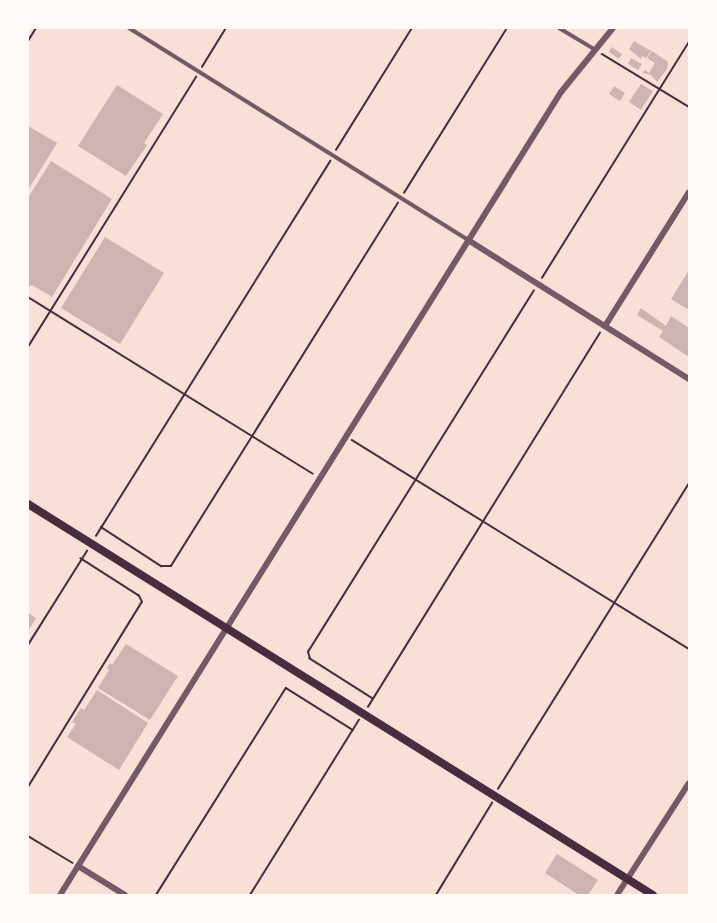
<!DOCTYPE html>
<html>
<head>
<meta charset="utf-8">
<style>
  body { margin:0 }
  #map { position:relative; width:717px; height:923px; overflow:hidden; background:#f7e1d7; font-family:"Playfair Display",serif }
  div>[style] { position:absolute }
  .building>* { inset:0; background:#ccb4b1 }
  .path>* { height:1.5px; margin:-0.75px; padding:0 0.75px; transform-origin:0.75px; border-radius:0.75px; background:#4a2c40 }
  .minor>* { height:4px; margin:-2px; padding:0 2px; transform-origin:2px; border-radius:2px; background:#755966 }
  .tertiary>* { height:6px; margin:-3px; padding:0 3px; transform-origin:3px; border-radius:3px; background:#755966 }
  .primary>* { height:8px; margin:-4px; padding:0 4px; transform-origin:4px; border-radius:4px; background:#4a2c40 }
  span { translate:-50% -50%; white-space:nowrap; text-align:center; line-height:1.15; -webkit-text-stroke:3.5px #fffaf5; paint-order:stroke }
  .frame { position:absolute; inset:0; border:29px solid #fffaf5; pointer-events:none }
</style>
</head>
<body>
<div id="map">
  <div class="building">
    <div style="clip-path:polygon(634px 41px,651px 51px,646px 58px,642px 56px,641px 59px,629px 49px)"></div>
    <div style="clip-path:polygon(611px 47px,622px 54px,619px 59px,609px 52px)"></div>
    <div style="clip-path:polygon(652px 51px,668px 62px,667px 69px,657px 82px,651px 75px,643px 73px,645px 70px,649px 73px,655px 63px,647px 58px)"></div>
    <div style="clip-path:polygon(631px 58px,642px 64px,638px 70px,628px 64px)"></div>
    <div style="clip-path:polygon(641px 84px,653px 91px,641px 110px,629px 102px)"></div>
    <div style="clip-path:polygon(117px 85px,163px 114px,144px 143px,147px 145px,126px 176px,78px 146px)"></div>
    <div style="clip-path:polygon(614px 86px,625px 93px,620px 101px,609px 94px)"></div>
    <div style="clip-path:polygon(28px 126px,57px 143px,28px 190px)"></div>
    <div style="clip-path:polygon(51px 161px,112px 199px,52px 297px,32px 285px,28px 287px,28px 198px)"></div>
    <div style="clip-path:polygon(105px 237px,164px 273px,120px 344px,61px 308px)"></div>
    <div style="clip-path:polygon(689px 270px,689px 310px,671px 299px)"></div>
    <div style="clip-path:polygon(641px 308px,666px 326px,671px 316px,689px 328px,689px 357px,659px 337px,663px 331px,637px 315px)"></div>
    <div style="clip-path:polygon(28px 613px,36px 618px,28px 631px)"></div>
    <div style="clip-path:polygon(126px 644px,178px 676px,150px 720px,98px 688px,109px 670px,107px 668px,110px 663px,112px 665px)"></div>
    <div style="clip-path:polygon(97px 690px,148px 723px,119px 770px,67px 737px,76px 724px,72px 722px,78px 712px,81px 708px,84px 710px)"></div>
    <div style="clip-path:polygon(557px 854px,598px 880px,588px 895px,579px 895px,545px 873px)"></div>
  </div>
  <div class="path">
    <div style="left:28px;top:41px;width:15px;rotate:-58deg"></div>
    <div style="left:602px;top:54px;width:102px;rotate:31.3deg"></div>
    <div style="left:202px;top:67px;width:46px;rotate:-58.4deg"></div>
    <div style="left:336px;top:150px;width:144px;rotate:-58.1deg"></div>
    <div style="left:404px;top:193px;width:195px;rotate:-58deg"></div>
    <div style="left:542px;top:278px;width:278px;rotate:-58.1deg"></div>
    <div style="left:28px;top:297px;width:335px;rotate:31.8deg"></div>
    <div style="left:28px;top:347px;width:318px;rotate:-58.1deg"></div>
    <div style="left:352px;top:440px;width:397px;rotate:31.8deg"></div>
    <div style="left:101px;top:527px;width:72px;rotate:33deg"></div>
    <div style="left:161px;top:566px;width:10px"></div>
    <div style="left:171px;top:566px;width:428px;rotate:-58deg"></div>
    <div style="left:96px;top:536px;width:442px;rotate:-58deg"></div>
    <div style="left:28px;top:645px;width:111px;rotate:-57.9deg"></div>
    <div style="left:373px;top:699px;width:75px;rotate:-147.6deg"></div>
    <div style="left:310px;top:659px;width:7px;rotate:-106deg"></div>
    <div style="left:308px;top:652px;width:426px;rotate:-58deg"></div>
    <div style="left:368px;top:707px;width:440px;rotate:-58.2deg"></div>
    <div style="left:28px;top:787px;width:217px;rotate:-58.4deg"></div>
    <div style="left:142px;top:602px;width:7px;rotate:-117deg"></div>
    <div style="left:139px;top:596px;width:69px;rotate:-147.5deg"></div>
    <div style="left:498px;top:789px;width:361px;rotate:-58deg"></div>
    <div style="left:28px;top:836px;width:52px;rotate:31deg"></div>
    <div style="left:156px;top:895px;width:244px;rotate:-57.9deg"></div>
    <div style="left:286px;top:688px;width:79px;rotate:32.1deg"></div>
    <div style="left:250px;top:895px;width:206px;rotate:-58.1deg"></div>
    <div style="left:436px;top:895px;width:108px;rotate:-58.7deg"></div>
  </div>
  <div class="minor">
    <div style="left:129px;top:28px;width:400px;rotate:32deg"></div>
    <div style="left:559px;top:28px;width:41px;rotate:31deg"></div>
  </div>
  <div class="tertiary">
    <div style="left:468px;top:240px;width:261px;rotate:32.2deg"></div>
    <div style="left:605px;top:326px;width:158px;rotate:-57.9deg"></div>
    <div style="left:78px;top:866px;width:55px;rotate:31.7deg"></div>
    <div style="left:60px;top:895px;width:946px;rotate:-58.04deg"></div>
    <div style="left:561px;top:92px;width:82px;rotate:-50.9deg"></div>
    <div style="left:617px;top:895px;width:133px;rotate:-57.3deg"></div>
  </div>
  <div class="primary">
    <div style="left:28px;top:504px;width:737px;rotate:32.03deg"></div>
  </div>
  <div class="frame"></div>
</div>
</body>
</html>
